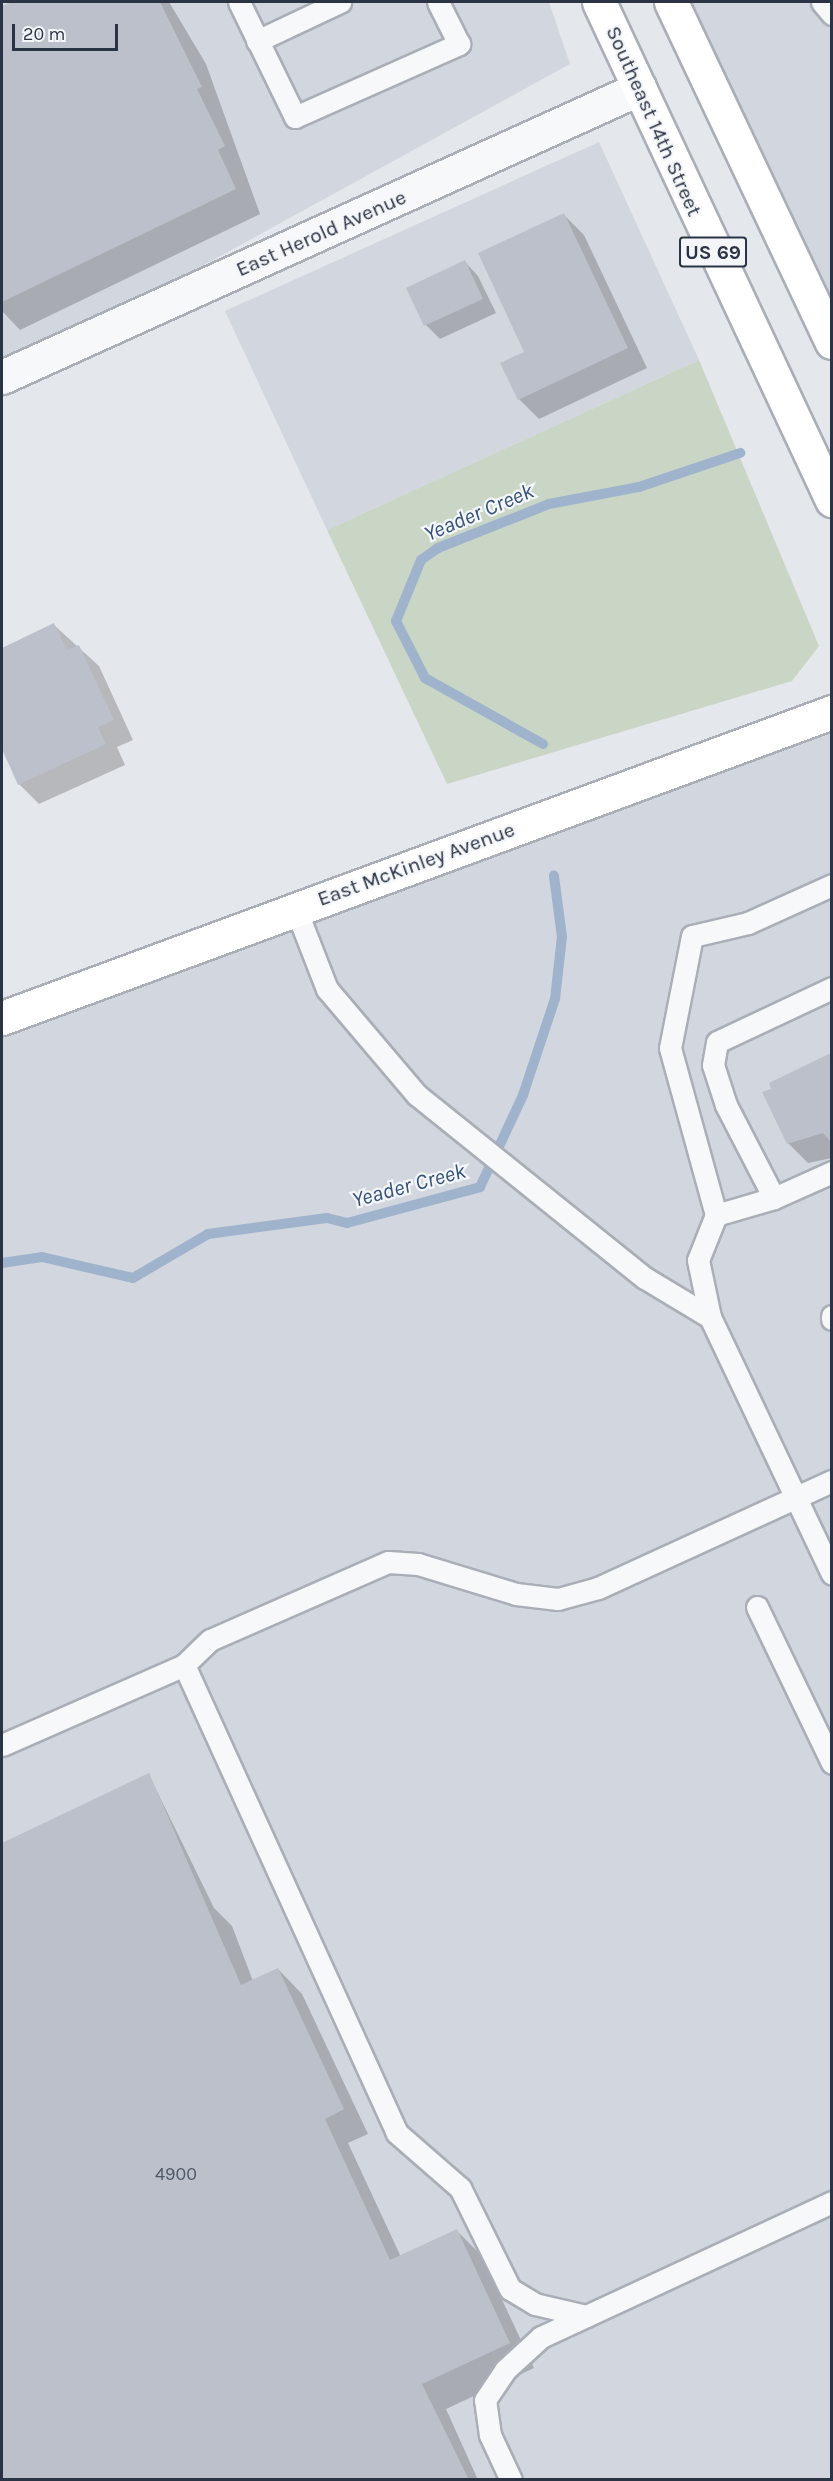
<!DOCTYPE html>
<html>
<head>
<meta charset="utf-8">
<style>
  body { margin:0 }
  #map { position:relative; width:833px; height:2481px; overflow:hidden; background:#e4e7ec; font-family:Karla,sans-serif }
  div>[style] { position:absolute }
  .built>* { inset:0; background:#d2d6de }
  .green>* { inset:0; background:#c9d6c5 }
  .shadow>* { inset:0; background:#0003 }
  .stream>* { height:10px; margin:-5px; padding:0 5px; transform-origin:5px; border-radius:5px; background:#9fb4cc }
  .building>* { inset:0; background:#bbc0ca }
  .roads { filter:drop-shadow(2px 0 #a9aeb7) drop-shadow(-2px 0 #a9aeb7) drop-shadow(0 2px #a9aeb7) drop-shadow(0 -2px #a9aeb7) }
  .lane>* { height:21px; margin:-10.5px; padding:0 10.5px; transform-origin:10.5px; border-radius:10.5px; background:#f7f8fa }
  .street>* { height:33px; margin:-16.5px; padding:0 16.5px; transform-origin:16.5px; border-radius:16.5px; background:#f7f8fa }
  .secondary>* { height:33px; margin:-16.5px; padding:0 16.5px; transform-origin:16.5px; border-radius:16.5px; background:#fff }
  .primary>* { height:33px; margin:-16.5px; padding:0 16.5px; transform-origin:16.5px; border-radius:16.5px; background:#fff }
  span { translate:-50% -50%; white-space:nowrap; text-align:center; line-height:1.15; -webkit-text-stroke:4.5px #f4f6f9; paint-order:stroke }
  .number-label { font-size:18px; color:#4f5766 }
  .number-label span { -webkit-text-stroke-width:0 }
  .shield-label span { padding:2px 4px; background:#f4f6f9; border:2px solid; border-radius:4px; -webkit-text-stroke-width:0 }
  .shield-label { font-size:20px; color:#2b3445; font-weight:700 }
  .street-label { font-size:21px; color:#2b3445 }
  .water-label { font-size:22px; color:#34527a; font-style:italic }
  .frame { position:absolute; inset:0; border:3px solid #2b3445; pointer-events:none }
  .scale { position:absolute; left:12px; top:24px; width:106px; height:27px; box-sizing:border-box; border:3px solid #2b3445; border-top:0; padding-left:8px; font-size:18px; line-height:21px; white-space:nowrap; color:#2b3445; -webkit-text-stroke:4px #f4f6f9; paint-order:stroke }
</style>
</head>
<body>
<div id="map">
  <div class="built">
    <div style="clip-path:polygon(2px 2px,549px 2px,570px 64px,2px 376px)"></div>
    <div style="clip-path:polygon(670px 2px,831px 2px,831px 343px)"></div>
    <div style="clip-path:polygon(599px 142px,699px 360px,327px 530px,225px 311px)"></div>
    <div style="clip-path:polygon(831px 712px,831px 2479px,2px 2480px,2px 1018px)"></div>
  </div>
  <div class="green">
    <div style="clip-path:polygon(699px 360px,819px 646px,792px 681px,447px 784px,327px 530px)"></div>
  </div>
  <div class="shadow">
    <div style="clip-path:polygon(15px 2px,169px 2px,206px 64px,260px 214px,20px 330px,2px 311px,2px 8px)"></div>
    <div style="clip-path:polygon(564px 215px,584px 235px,647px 368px,539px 419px,519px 399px,526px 353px)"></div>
    <div style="clip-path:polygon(465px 262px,478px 276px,496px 313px,440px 339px,426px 325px)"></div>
    <div style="clip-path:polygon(54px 625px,99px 666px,133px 740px,117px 747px,125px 765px,39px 804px,19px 784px,2px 745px,2px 650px)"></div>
    <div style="clip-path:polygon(832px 1055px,832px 1158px,808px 1163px,788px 1143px,771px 1084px)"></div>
    <div style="clip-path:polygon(149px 1775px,214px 1908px,232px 1926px,253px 1981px,278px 1969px,302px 1994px,368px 2134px,348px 2143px,401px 2257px,457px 2231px,481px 2255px,534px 2368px,446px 2409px,478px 2480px,2px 2480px,2px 1845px)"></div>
  </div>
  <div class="stream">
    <div style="left:543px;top:744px;width:135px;rotate:-150.8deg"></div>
    <div style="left:425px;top:678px;width:64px;rotate:-117deg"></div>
    <div style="left:396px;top:621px;width:66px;rotate:-67.7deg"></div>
    <div style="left:421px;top:560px;width:21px;rotate:-35deg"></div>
    <div style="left:438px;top:548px;width:119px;rotate:-21.6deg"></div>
    <div style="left:549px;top:504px;width:92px;rotate:-10.7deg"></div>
    <div style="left:639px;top:487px;width:107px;rotate:-18.6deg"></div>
    <div style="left:2px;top:1263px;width:40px;rotate:-8.5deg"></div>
    <div style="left:42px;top:1257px;width:93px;rotate:13deg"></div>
    <div style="left:133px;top:1278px;width:87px;rotate:-30.4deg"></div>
    <div style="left:208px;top:1234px;width:120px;rotate:-7.7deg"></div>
    <div style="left:327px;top:1218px;width:21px;rotate:14deg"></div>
    <div style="left:347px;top:1223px;width:138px;rotate:-15.1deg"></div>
    <div style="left:480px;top:1187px;width:102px;rotate:-64.9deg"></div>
    <div style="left:523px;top:1095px;width:101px;rotate:-71.6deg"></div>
    <div style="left:555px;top:999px;width:62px;rotate:-83.6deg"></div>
    <div style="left:562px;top:937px;width:62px;rotate:-97.5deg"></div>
  </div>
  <div class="building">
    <div style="clip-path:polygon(12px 2px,160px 2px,202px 87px,197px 89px,225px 146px,218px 150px,236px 189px,2px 302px,2px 6px)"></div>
    <div style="clip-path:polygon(564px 213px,628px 348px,518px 400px,500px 363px,524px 352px,478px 253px)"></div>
    <div style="clip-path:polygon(465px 260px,483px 299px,424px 326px,406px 288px)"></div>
    <div style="clip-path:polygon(54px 623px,67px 650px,79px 645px,114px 720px,98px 727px,106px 744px,18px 785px,2px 749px,2px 648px)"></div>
    <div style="clip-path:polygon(831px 1053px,831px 1142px,823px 1133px,787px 1144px,762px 1092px,771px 1089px,769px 1083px)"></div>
    <div style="clip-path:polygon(149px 1773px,241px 1985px,278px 1968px,344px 2109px,325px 2119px,390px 2260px,457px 2229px,510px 2343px,422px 2384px,469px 2480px,2px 2480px,2px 1843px)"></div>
  </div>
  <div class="roads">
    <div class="lane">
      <div style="left:239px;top:2px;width:128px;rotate:64deg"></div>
      <div style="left:295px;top:117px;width:180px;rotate:-24deg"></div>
      <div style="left:459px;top:44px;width:47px;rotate:-116.6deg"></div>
      <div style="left:822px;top:2px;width:16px;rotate:50deg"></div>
      <div style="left:257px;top:41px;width:92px;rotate:-25.2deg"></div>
      <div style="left:832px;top:885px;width:92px;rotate:155.7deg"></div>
      <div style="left:748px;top:923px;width:57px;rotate:166.9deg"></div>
      <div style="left:692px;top:936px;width:114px;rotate:101.1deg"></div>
      <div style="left:670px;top:1048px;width:173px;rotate:74.6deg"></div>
      <div style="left:716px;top:1215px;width:48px;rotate:111.8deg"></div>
      <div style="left:698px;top:1260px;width:58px;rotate:78.1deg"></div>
      <div style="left:710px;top:1317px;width:284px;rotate:64.6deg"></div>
      <div style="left:295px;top:907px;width:88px;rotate:68.7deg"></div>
      <div style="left:327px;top:989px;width:139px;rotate:49.7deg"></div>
      <div style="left:417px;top:1095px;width:292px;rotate:38.8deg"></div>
      <div style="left:645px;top:1278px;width:76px;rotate:31deg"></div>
      <div style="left:774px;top:1198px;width:105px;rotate:-117.3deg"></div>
      <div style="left:726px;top:1105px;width:42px;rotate:-108deg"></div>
      <div style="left:713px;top:1065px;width:23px;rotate:-80deg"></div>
      <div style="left:717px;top:1042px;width:127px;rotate:-25.2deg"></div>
      <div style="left:716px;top:1215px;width:60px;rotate:-16.3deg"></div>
      <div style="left:774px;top:1198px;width:64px;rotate:-24.1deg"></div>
      <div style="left:832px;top:1316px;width:3px;rotate:90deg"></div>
      <div style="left:757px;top:1607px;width:173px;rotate:64.3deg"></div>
      <div style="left:2px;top:1745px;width:199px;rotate:-23.7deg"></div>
      <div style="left:586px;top:2316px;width:52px;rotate:-166.8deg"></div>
      <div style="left:535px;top:2304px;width:29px;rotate:-149deg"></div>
      <div style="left:510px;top:2289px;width:113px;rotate:-116.3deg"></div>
      <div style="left:460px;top:2188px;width:84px;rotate:-138.9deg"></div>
      <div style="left:397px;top:2133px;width:514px;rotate:-114.47deg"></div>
      <div style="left:184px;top:1665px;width:36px;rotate:-44deg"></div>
      <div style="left:210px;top:1640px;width:194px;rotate:-23.7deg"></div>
      <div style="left:388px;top:1562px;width:30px;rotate:4deg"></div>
      <div style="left:418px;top:1564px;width:102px;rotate:17deg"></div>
      <div style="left:516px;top:1594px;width:42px;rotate:6.8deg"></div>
      <div style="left:558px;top:1599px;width:41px;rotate:-15.4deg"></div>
      <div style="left:598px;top:1588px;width:257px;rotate:-24.6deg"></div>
      <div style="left:511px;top:2480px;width:50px;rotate:-115deg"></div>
      <div style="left:490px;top:2435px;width:35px;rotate:-98deg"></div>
      <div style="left:485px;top:2400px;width:36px;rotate:-56deg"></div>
      <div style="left:505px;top:2370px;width:49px;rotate:-42.5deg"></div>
      <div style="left:541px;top:2337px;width:321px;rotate:-24.9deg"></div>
    </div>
    <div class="street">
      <div style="left:2px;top:377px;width:700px;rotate:-24.37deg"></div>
    </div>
    <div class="secondary">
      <div style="left:2px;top:1018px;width:885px;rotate:-20.24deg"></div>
    </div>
    <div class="primary">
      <div style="left:599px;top:2px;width:550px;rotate:64.93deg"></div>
      <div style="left:671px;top:2px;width:376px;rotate:64.7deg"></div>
    </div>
  </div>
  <div class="number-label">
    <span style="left:176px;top:2174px">4900</span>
  </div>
  <div class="shield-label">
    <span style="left:713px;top:252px">US 69</span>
  </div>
  <div class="street-label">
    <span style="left:654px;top:121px;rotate:66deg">Southeast 14th Street</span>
    <span style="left:321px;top:233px;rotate:-24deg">East Herold Avenue</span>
    <span style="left:416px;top:864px;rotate:-20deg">East McKinley Avenue</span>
  </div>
  <div class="water-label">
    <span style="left:479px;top:513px;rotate:-23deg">Yeader Creek</span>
    <span style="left:409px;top:1186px;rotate:-15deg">Yeader Creek</span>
  </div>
  <div class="frame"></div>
  <div class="scale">20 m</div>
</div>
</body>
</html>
